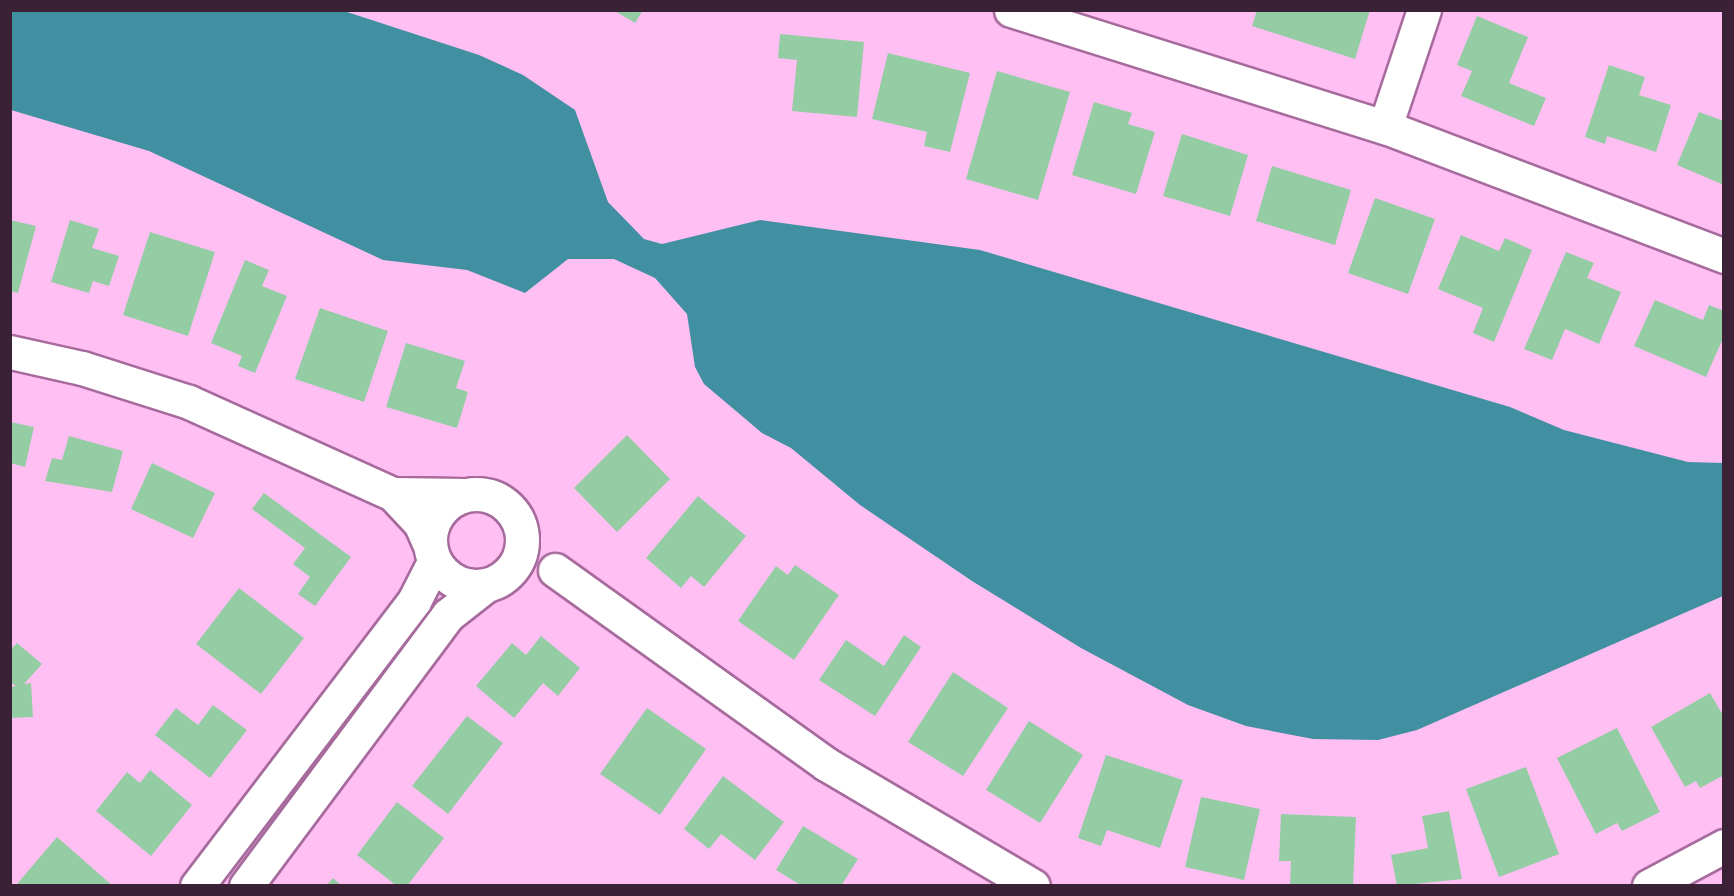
<!DOCTYPE html>
<html>
<head>
<meta charset="utf-8">
<style>
  body { margin:0 }
  #map { position:relative; width:1734px; height:896px; overflow:hidden; background:#ffbff3; font-family:Arial,sans-serif }
  div>[style] { position:absolute }
  .water>* { inset:0; background:#4090a1 }
  .building>* { inset:0; background:#94cda4 }
  .roads { filter:drop-shadow(2px 0 #a66b9c) drop-shadow(-2px 0 #a66b9c) drop-shadow(0 2px #a66b9c) drop-shadow(0 -2px #a66b9c) }
  .minor>* { height:33px; margin:-16.5px; padding:0 16.5px; transform-origin:16.5px; border-radius:16.5px; background:#fff }
  .minor>.ring { margin:-16.5px; padding:0; box-sizing:content-box; background:none; border:33px solid #fff; border-radius:50% }
  span { translate:-50% -50%; white-space:nowrap; text-align:center; line-height:1.15; -webkit-text-stroke:4.5px #fcf5fa; paint-order:stroke }
  .frame { position:absolute; inset:0; border:12px solid #3a2135; pointer-events:none }
</style>
</head>
<body>
<div id="map">
  <div class="water">
    <div style="clip-path:polygon(11px 10px,344px 11px,479px 55px,523px 75px,575px 110px,608px 202px,644px 239px,662px 244px,760px 220px,980px 250px,1510px 407px,1564px 430px,1688px 462px,1723px 463px,1723px 596px,1417px 730px,1378px 740px,1313px 739px,1246px 726px,1188px 705px,1081px 648px,972px 581px,860px 505px,791px 448px,762px 433px,704px 384px,695px 367px,687px 314px,655px 278px,614px 259px,568px 259px,525px 293px,467px 270px,383px 260px,149px 151px,11px 110px)"></div>
  </div>
  <div class="building">
    <div style="clip-path:polygon(613px 10px,643px 10px,635px 23px)"></div>
    <div style="clip-path:polygon(1257px 10px,1285px 12px,1370px 10px,1355px 59px,1252px 26px)"></div>
    <div style="clip-path:polygon(1477px 16px,1528px 37px,1509px 83px,1546px 98px,1534px 126px,1461px 96px,1472px 71px,1457px 65px)"></div>
    <div style="clip-path:polygon(780px 34px,864px 42px,857px 117px,792px 111px,797px 60px,778px 58px)"></div>
    <div style="clip-path:polygon(888px 53px,970px 73px,950px 152px,924px 146px,927px 132px,872px 119px)"></div>
    <div style="clip-path:polygon(1609px 65px,1645px 77px,1639px 95px,1671px 105px,1656px 152px,1607px 136px,1605px 144px,1585px 137px)"></div>
    <div style="clip-path:polygon(997px 71px,1070px 92px,1038px 200px,966px 179px)"></div>
    <div style="clip-path:polygon(1094px 102px,1132px 113px,1128px 124px,1155px 132px,1136px 194px,1072px 175px)"></div>
    <div style="clip-path:polygon(1699px 112px,1724px 121px,1724px 185px,1677px 165px)"></div>
    <div style="clip-path:polygon(1182px 134px,1248px 155px,1230px 216px,1163px 196px)"></div>
    <div style="clip-path:polygon(1272px 166px,1351px 190px,1335px 245px,1256px 221px)"></div>
    <div style="clip-path:polygon(1375px 198px,1435px 219px,1408px 294px,1348px 273px)"></div>
    <div style="clip-path:polygon(10px 220px,36px 226px,18px 293px,10px 291px)"></div>
    <div style="clip-path:polygon(70px 220px,99px 229px,92px 248px,119px 256px,109px 286px,93px 281px,89px 293px,51px 282px)"></div>
    <div style="clip-path:polygon(150px 232px,215px 252px,188px 336px,123px 315px)"></div>
    <div style="clip-path:polygon(1461px 235px,1499px 251px,1505px 238px,1532px 250px,1494px 342px,1473px 333px,1483px 308px,1438px 289px)"></div>
    <div style="clip-path:polygon(1566px 252px,1594px 263px,1587px 278px,1621px 292px,1599px 344px,1565px 329px,1552px 360px,1524px 349px)"></div>
    <div style="clip-path:polygon(245px 260px,269px 270px,262px 286px,287px 296px,255px 373px,238px 366px,242px 356px,211px 343px)"></div>
    <div style="clip-path:polygon(1655px 300px,1703px 320px,1709px 305px,1724px 311px,1724px 336px,1706px 377px,1634px 346px)"></div>
    <div style="clip-path:polygon(320px 308px,388px 331px,364px 402px,295px 379px)"></div>
    <div style="clip-path:polygon(406px 343px,465px 361px,456px 388px,468px 392px,457px 428px,386px 407px)"></div>
    <div style="clip-path:polygon(10px 422px,34px 427px,25px 467px,10px 463px)"></div>
    <div style="clip-path:polygon(627px 435px,670px 479px,617px 532px,574px 488px)"></div>
    <div style="clip-path:polygon(69px 436px,123px 451px,112px 492px,45px 481px,52px 458px,62px 460px)"></div>
    <div style="clip-path:polygon(152px 463px,215px 493px,193px 538px,131px 509px)"></div>
    <div style="clip-path:polygon(264px 493px,351px 557px,315px 606px,298px 594px,310px 577px,293px 564px,305px 548px,252px 509px)"></div>
    <div style="clip-path:polygon(698px 496px,746px 536px,704px 587px,691px 576px,681px 588px,646px 558px)"></div>
    <div style="clip-path:polygon(795px 565px,839px 595px,794px 660px,738px 621px,776px 566px,788px 575px)"></div>
    <div style="clip-path:polygon(239px 588px,304px 638px,261px 694px,196px 644px)"></div>
    <div style="clip-path:polygon(904px 635px,921px 647px,875px 716px,819px 680px,846px 640px,884px 666px)"></div>
    <div style="clip-path:polygon(541px 636px,580px 668px,558px 696px,543px 683px,514px 718px,476px 686px,512px 643px,526px 655px)"></div>
    <div style="clip-path:polygon(17px 643px,42px 664px,24px 684px,31px 683px,33px 717px,10px 718px,10px 687px,16px 686px,10px 682px,10px 650px)"></div>
    <div style="clip-path:polygon(953px 672px,1008px 708px,963px 776px,908px 742px)"></div>
    <div style="clip-path:polygon(1710px 693px,1724px 717px,1724px 775px,1700px 788px,1696px 781px,1685px 787px,1651px 727px)"></div>
    <div style="clip-path:polygon(213px 705px,247px 730px,210px 778px,155px 735px,176px 708px,198px 725px)"></div>
    <div style="clip-path:polygon(647px 708px,706px 749px,660px 815px,600px 774px)"></div>
    <div style="clip-path:polygon(467px 716px,503px 743px,448px 814px,412px 786px)"></div>
    <div style="clip-path:polygon(1029px 721px,1083px 755px,1040px 823px,986px 790px)"></div>
    <div style="clip-path:polygon(1617px 728px,1660px 812px,1622px 831px,1617px 823px,1596px 834px,1557px 758px)"></div>
    <div style="clip-path:polygon(1106px 755px,1183px 780px,1160px 848px,1107px 830px,1101px 846px,1078px 838px)"></div>
    <div style="clip-path:polygon(1526px 767px,1559px 854px,1499px 877px,1466px 789px)"></div>
    <div style="clip-path:polygon(150px 770px,192px 805px,151px 856px,96px 811px,127px 772px,140px 783px)"></div>
    <div style="clip-path:polygon(723px 776px,784px 822px,755px 860px,721px 834px,709px 849px,684px 829px)"></div>
    <div style="clip-path:polygon(1201px 797px,1260px 809px,1244px 880px,1185px 867px)"></div>
    <div style="clip-path:polygon(397px 802px,444px 838px,407px 886px,397px 886px,357px 855px)"></div>
    <div style="clip-path:polygon(1449px 811px,1462px 879px,1397px 886px,1391px 855px,1428px 848px,1422px 816px)"></div>
    <div style="clip-path:polygon(1281px 814px,1356px 817px,1353px 886px,1290px 886px,1291px 861px,1279px 861px)"></div>
    <div style="clip-path:polygon(803px 826px,858px 859px,841px 886px,802px 886px,776px 870px)"></div>
    <div style="clip-path:polygon(57px 837px,113px 886px,17px 884px)"></div>
    <div style="clip-path:polygon(333px 878px,342px 886px,326px 886px)"></div>
  </div>
  <div class="roads">
    <div class="minor">
      <div style="left:1011px;top:10px;width:392px;rotate:17.4deg"></div>
      <div style="left:1385px;top:127px;width:363px;rotate:20.8deg"></div>
      <div style="left:1385px;top:127px;width:123px;rotate:-71.6deg"></div>
      <div style="left:10px;top:352px;width:74px;rotate:12.5deg"></div>
      <div style="left:82px;top:368px;width:112px;rotate:17.6deg"></div>
      <div style="left:189px;top:402px;width:224px;rotate:24.3deg"></div>
      <div class="ring" style="left:430px;top:494px;width:59px;height:59px"></div>
      <div style="left:429px;top:543px;width:22px;rotate:-114deg"></div>
      <div style="left:420px;top:523px;width:40px;rotate:-133deg"></div>
      <div style="left:393px;top:494px;width:71px;rotate:0.8deg"></div>
      <div style="left:555px;top:570px;width:333px;rotate:35.6deg"></div>
      <div style="left:826px;top:764px;width:240px;rotate:30.5deg"></div>
      <div style="left:197px;top:886px;width:358px;rotate:-52.7deg"></div>
      <div style="left:414px;top:601px;width:44px;rotate:-62.9deg"></div>
      <div style="left:246px;top:886px;width:338px;rotate:-53.3deg"></div>
      <div style="left:448px;top:615px;width:47px;rotate:-38.1deg"></div>
      <div style="left:1649px;top:886px;width:85px;rotate:-28.1deg"></div>
    </div>
  </div>
  <div class="frame"></div>
</div>
</body>
</html>
